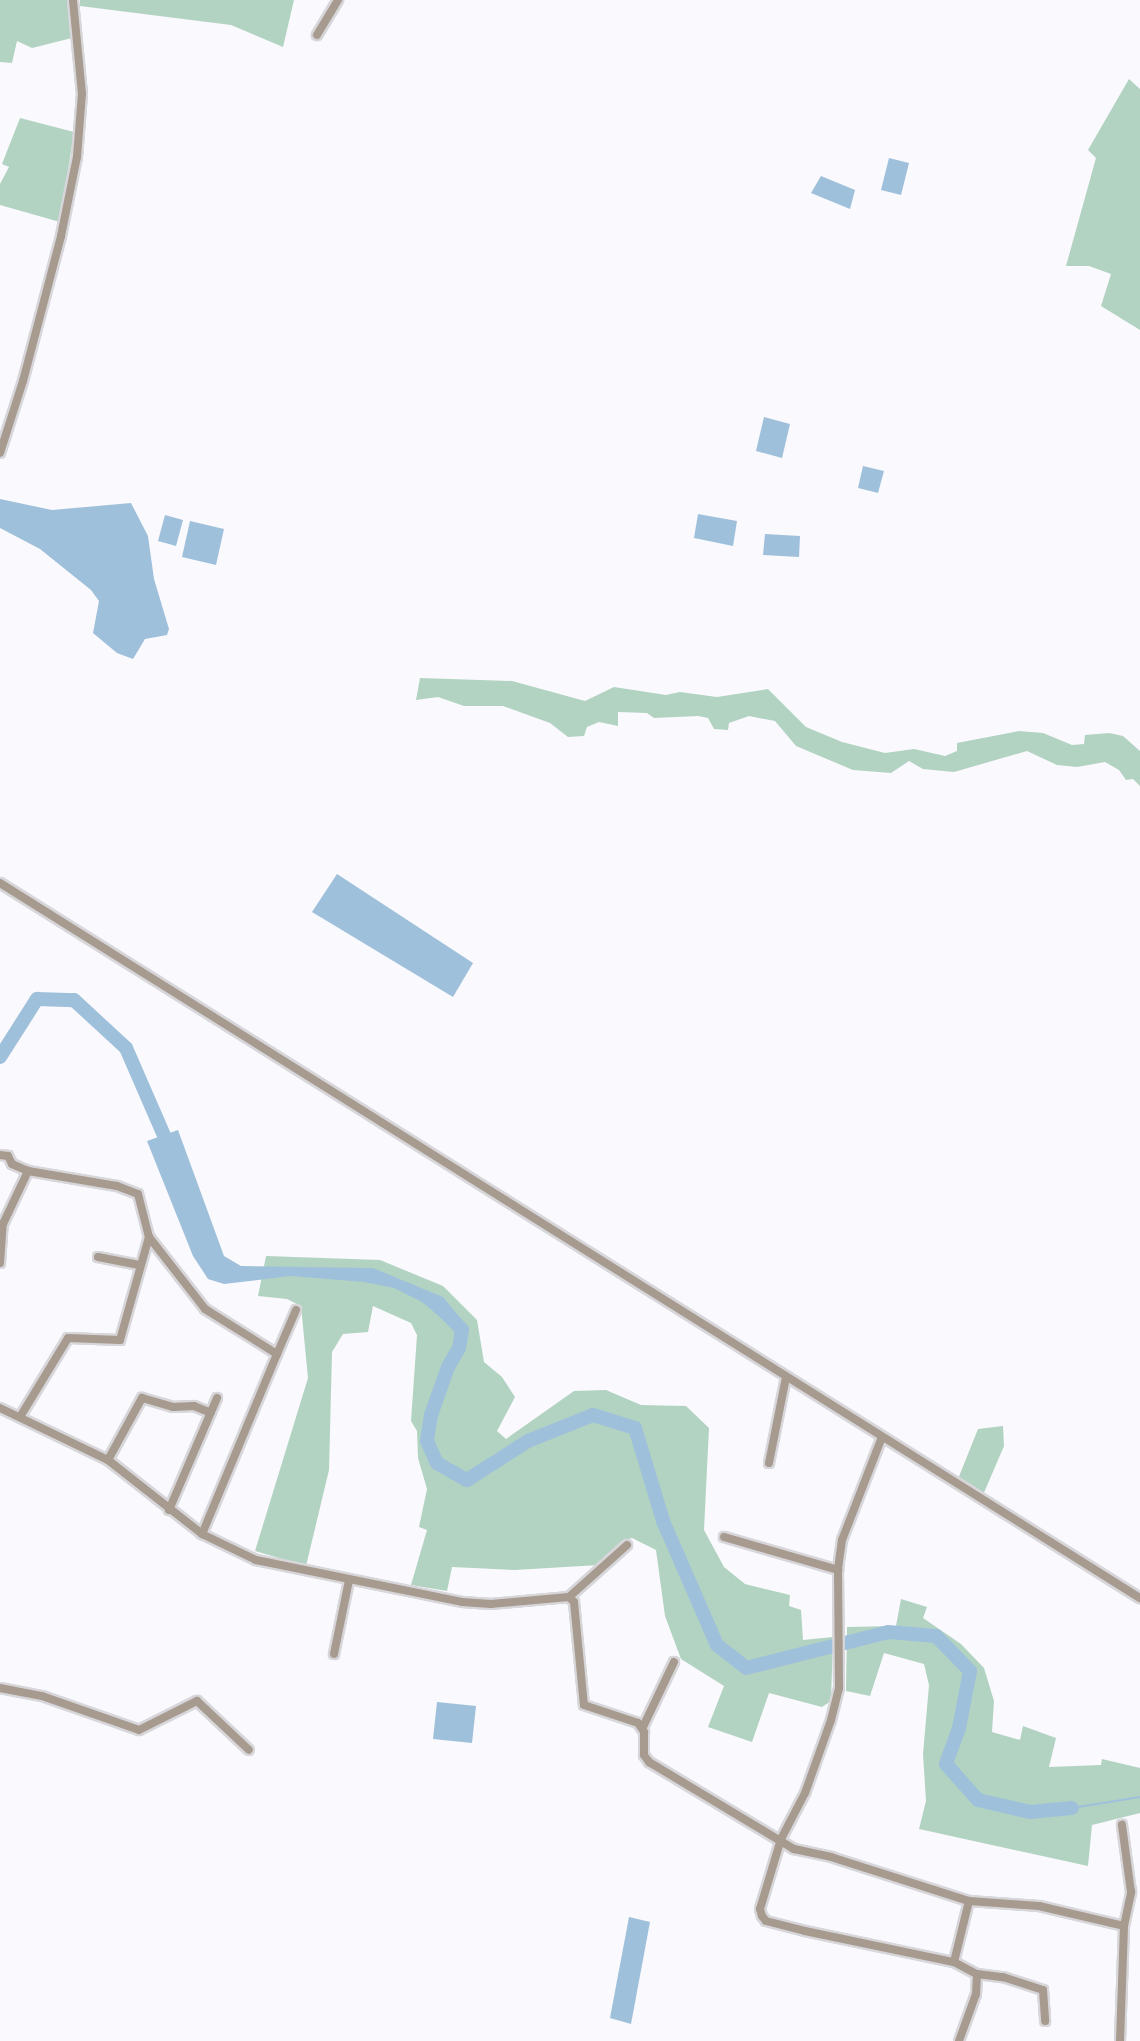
<!DOCTYPE html>
<html>
<head>
<meta charset="utf-8">
<style>
  body { margin:0 }
  #map { position:relative; width:1140px; height:2041px; overflow:hidden; background:#faf9fd; font-family:Overpass,sans-serif }
  div>[style] { position:absolute }
  .green>* { inset:0; background:#b2d3c2 }
  .water>* { inset:0; background:#9fc0db }
  .stream>* { height:2px; margin:-1px; padding:0 1px; transform-origin:1px; border-radius:1px; background:#9fc0db }
  .river>* { height:14px; margin:-7px; padding:0 7px; transform-origin:7px; border-radius:7px; background:#9fc0db }
  .roads { filter:drop-shadow(2px 0 #d7d6da) drop-shadow(-2px 0 #d7d6da) drop-shadow(0 2px #d7d6da) drop-shadow(0 -2px #d7d6da) }
  .minor>* { height:8px; margin:-4px; padding:0 4px; transform-origin:4px; border-radius:4px; background:#a79a8e }
  span { translate:-50% -50%; white-space:nowrap; text-align:center; line-height:1.15; -webkit-text-stroke:8px #fff; paint-order:stroke }
</style>
</head>
<body>
<div id="map">
  <div class="green">
    <div style="clip-path:polygon(0 0,67px 0,72px 38px,32px 48px,17px 41px,12px 63px,0 62px)"></div>
    <div style="clip-path:polygon(80px 0,294px 0,283px 47px,231px 25px,80px 6px)"></div>
    <div style="clip-path:polygon(1129px 79px,1140px 89px,1140px 330px,1101px 306px,1111px 274px,1089px 266px,1066px 266px,1096px 158px,1088px 150px)"></div>
    <div style="clip-path:polygon(20px 118px,74px 132px,60px 222px,0 205px,0 184px,9px 167px,2px 164px)"></div>
    <div style="clip-path:polygon(420px 678px,512px 681px,585px 701px,614px 687px,666px 695px,680px 692px,717px 697px,768px 689px,806px 727px,842px 742px,885px 753px,914px 749px,945px 756px,957px 751px,957px 743px,1019px 731px,1043px 733px,1072px 745px,1084px 744px,1085px 735px,1109px 733px,1123px 736px,1140px 751px,1140px 786px,1133px 779px,1126px 780px,1119px 770px,1105px 762px,1077px 767px,1057px 765px,1027px 751px,954px 772px,923px 769px,909px 761px,891px 773px,853px 770px,796px 746px,775px 721px,749px 716px,729px 723px,728px 730px,714px 729px,708px 718px,698px 716px,654px 718px,647px 713px,618px 712px,618px 726px,599px 722px,587px 727px,584px 736px,568px 737px,550px 723px,503px 706px,464px 706px,438px 697px,416px 700px)"></div>
    <div style="clip-path:polygon(266px 1256px,380px 1260px,443px 1286px,477px 1320px,484px 1362px,502px 1377px,515px 1397px,497px 1431px,506px 1439px,574px 1391px,606px 1390px,641px 1405px,686px 1406px,709px 1428px,704px 1530px,724px 1567px,745px 1584px,790px 1595px,789px 1606px,801px 1610px,803px 1640px,833px 1637px,831px 1701px,822px 1707px,769px 1693px,752px 1742px,708px 1727px,724px 1686px,681px 1659px,665px 1616px,656px 1550px,632px 1538px,622px 1541px,599px 1565px,515px 1570px,452px 1567px,447px 1591px,411px 1585px,427px 1530px,419px 1527px,427px 1489px,418px 1458px,417px 1431px,411px 1421px,417px 1335px,411px 1323px,373px 1306px,368px 1332px,343px 1334px,332px 1352px,329px 1470px,306px 1566px,255px 1551px,308px 1378px,301px 1306px,287px 1299px,258px 1296px)"></div>
    <div style="clip-path:polygon(1003px 1426px,1004px 1446px,983px 1495px,958px 1479px,978px 1429px)"></div>
    <div style="clip-path:polygon(901px 1599px,927px 1607px,923px 1618px,961px 1644px,984px 1668px,994px 1701px,992px 1732px,1020px 1740px,1023px 1726px,1056px 1738px,1049px 1767px,1101px 1765px,1102px 1759px,1140px 1768px,1140px 1813px,1092px 1825px,1088px 1866px,919px 1829px,926px 1801px,923px 1754px,929px 1685px,924px 1664px,884px 1653px,870px 1696px,846px 1691px,847px 1627px,896px 1626px)"></div>
  </div>
  <div class="water">
    <div style="clip-path:polygon(889px 158px,909px 163px,901px 195px,881px 190px)"></div>
    <div style="clip-path:polygon(821px 176px,855px 190px,850px 209px,811px 193px)"></div>
    <div style="clip-path:polygon(764px 417px,790px 424px,782px 458px,756px 451px)"></div>
    <div style="clip-path:polygon(863px 466px,884px 471px,878px 493px,858px 488px)"></div>
    <div style="clip-path:polygon(0 499px,52px 510px,131px 503px,148px 536px,154px 579px,169px 629px,167px 635px,145px 639px,133px 659px,117px 653px,93px 633px,99px 601px,91px 590px,40px 549px,0 528px)"></div>
    <div style="clip-path:polygon(698px 514px,737px 521px,733px 546px,694px 538px)"></div>
    <div style="clip-path:polygon(165px 515px,183px 520px,176px 546px,158px 541px)"></div>
    <div style="clip-path:polygon(190px 521px,224px 529px,216px 565px,182px 557px)"></div>
    <div style="clip-path:polygon(765px 534px,800px 536px,799px 557px,763px 555px)"></div>
    <div style="clip-path:polygon(337px 874px,473px 963px,453px 997px,312px 912px)"></div>
    <div style="clip-path:polygon(178px 1130px,224px 1256px,241px 1266px,373px 1268px,443px 1297px,461px 1319px,448px 1324px,422px 1302px,394px 1288px,364px 1282px,291px 1276px,224px 1284px,208px 1279px,193px 1256px,147px 1141px)"></div>
    <div style="clip-path:polygon(437px 1702px,476px 1706px,472px 1743px,433px 1739px)"></div>
    <div style="clip-path:polygon(629px 1917px,650px 1922px,631px 2024px,610px 2018px)"></div>
  </div>
  <div class="stream">
    <div style="left:1072px;top:1808px;width:69px;rotate:-9.2deg"></div>
  </div>
  <div class="river">
    <div style="left:0;top:1057px;width:69px;rotate:-57.5deg"></div>
    <div style="left:37px;top:999px;width:37px;rotate:2deg"></div>
    <div style="left:74px;top:1000px;width:71px;rotate:42.7deg"></div>
    <div style="left:126px;top:1048px;width:110px;rotate:66.5deg"></div>
    <div style="left:442px;top:1309px;width:29px;rotate:46deg"></div>
    <div style="left:462px;top:1330px;width:18px;rotate:99deg"></div>
    <div style="left:459px;top:1348px;width:22px;rotate:120deg"></div>
    <div style="left:448px;top:1367px;width:51px;rotate:109.5deg"></div>
    <div style="left:431px;top:1415px;width:26px;rotate:99deg"></div>
    <div style="left:427px;top:1441px;width:24px;rotate:66deg"></div>
    <div style="left:437px;top:1463px;width:34px;rotate:30deg"></div>
    <div style="left:467px;top:1480px;width:72px;rotate:-32.6deg"></div>
    <div style="left:528px;top:1441px;width:70px;rotate:-21.8deg"></div>
    <div style="left:593px;top:1415px;width:44px;rotate:17.2deg"></div>
    <div style="left:635px;top:1428px;width:97px;rotate:73.2deg"></div>
    <div style="left:663px;top:1521px;width:135px;rotate:66.5deg"></div>
    <div style="left:717px;top:1645px;width:37px;rotate:38deg"></div>
    <div style="left:746px;top:1668px;width:146px;rotate:-14.2deg"></div>
    <div style="left:888px;top:1632px;width:48px;rotate:4.8deg"></div>
    <div style="left:936px;top:1636px;width:49px;rotate:45.8deg"></div>
    <div style="left:970px;top:1671px;width:58px;rotate:100.9deg"></div>
    <div style="left:959px;top:1728px;width:38px;rotate:110deg"></div>
    <div style="left:946px;top:1764px;width:48px;rotate:48.4deg"></div>
    <div style="left:978px;top:1800px;width:53px;rotate:13deg"></div>
    <div style="left:1030px;top:1812px;width:42px;rotate:-5.4deg"></div>
  </div>
  <div class="roads">
    <div class="minor">
      <div style="left:317px;top:35px;width:41px;rotate:-59deg"></div>
      <div style="left:0;top:453px;width:76px;rotate:-72.3deg"></div>
      <div style="left:23px;top:381px;width:150px;rotate:-75.3deg"></div>
      <div style="left:61px;top:236px;width:81px;rotate:-78.6deg"></div>
      <div style="left:77px;top:157px;width:63px;rotate:-85.5deg"></div>
      <div style="left:82px;top:94px;width:94px;rotate:-95.5deg"></div>
      <div style="left:0;top:883px;width:1346px;rotate:32.1deg"></div>
      <div style="left:0;top:1155px;width:8px;rotate:7deg"></div>
      <div style="left:8px;top:1156px;width:9px;rotate:63deg"></div>
      <div style="left:12px;top:1164px;width:17px;rotate:24deg"></div>
      <div style="left:28px;top:1171px;width:90px;rotate:9.6deg"></div>
      <div style="left:117px;top:1186px;width:22px;rotate:21deg"></div>
      <div style="left:138px;top:1194px;width:44px;rotate:75.7deg"></div>
      <div style="left:149px;top:1237px;width:91px;rotate:52.1deg"></div>
      <div style="left:205px;top:1309px;width:85px;rotate:32deg"></div>
      <div style="left:277px;top:1354px;width:195px;rotate:112.6deg"></div>
      <div style="left:98px;top:1257px;width:42px;rotate:11deg"></div>
      <div style="left:0;top:1263px;width:39px;rotate:-86deg"></div>
      <div style="left:3px;top:1224px;width:59px;rotate:-64.7deg"></div>
      <div style="left:277px;top:1354px;width:48px;rotate:-66.6deg"></div>
      <div style="left:0;top:1408px;width:120px;rotate:25.7deg"></div>
      <div style="left:108px;top:1460px;width:120px;rotate:38.2deg"></div>
      <div style="left:202px;top:1534px;width:60px;rotate:25.7deg"></div>
      <div style="left:256px;top:1560px;width:210px;rotate:11.5deg"></div>
      <div style="left:462px;top:1602px;width:29px;rotate:4deg"></div>
      <div style="left:491px;top:1604px;width:78px;rotate:-5.1deg"></div>
      <div style="left:569px;top:1597px;width:7px;rotate:45deg"></div>
      <div style="left:574px;top:1602px;width:103px;rotate:84.5deg"></div>
      <div style="left:584px;top:1705px;width:57px;rotate:18.4deg"></div>
      <div style="left:638px;top:1723px;width:11px;rotate:56deg"></div>
      <div style="left:644px;top:1732px;width:23px;rotate:90deg"></div>
      <div style="left:644px;top:1755px;width:9px;rotate:54deg"></div>
      <div style="left:649px;top:1762px;width:169px;rotate:31deg"></div>
      <div style="left:794px;top:1849px;width:38px;rotate:12deg"></div>
      <div style="left:831px;top:1857px;width:145px;rotate:17.7deg"></div>
      <div style="left:969px;top:1901px;width:70px;rotate:4.1deg"></div>
      <div style="left:1039px;top:1906px;width:87px;rotate:13.2deg"></div>
      <div style="left:20px;top:1417px;width:92px;rotate:-58.7deg"></div>
      <div style="left:68px;top:1338px;width:52px;rotate:2.2deg"></div>
      <div style="left:120px;top:1340px;width:107px;rotate:-74.3deg"></div>
      <div style="left:882px;top:1437px;width:110px;rotate:111.2deg"></div>
      <div style="left:842px;top:1540px;width:30px;rotate:98deg"></div>
      <div style="left:838px;top:1570px;width:118px;rotate:89.5deg"></div>
      <div style="left:839px;top:1688px;width:33px;rotate:104deg"></div>
      <div style="left:831px;top:1720px;width:77px;rotate:109.6deg"></div>
      <div style="left:805px;top:1793px;width:52px;rotate:117.6deg"></div>
      <div style="left:781px;top:1839px;width:73px;rotate:106.7deg"></div>
      <div style="left:760px;top:1909px;width:7px;rotate:74deg"></div>
      <div style="left:762px;top:1916px;width:6px;rotate:51deg"></div>
      <div style="left:766px;top:1921px;width:40px;rotate:14.4deg"></div>
      <div style="left:805px;top:1931px;width:152px;rotate:11.8deg"></div>
      <div style="left:954px;top:1962px;width:26px;rotate:28deg"></div>
      <div style="left:977px;top:1974px;width:26px;rotate:7deg"></div>
      <div style="left:1003px;top:1977px;width:42px;rotate:18deg"></div>
      <div style="left:1043px;top:1990px;width:31px;rotate:86deg"></div>
      <div style="left:108px;top:1460px;width:71px;rotate:-61.3deg"></div>
      <div style="left:142px;top:1398px;width:32px;rotate:16deg"></div>
      <div style="left:173px;top:1407px;width:21px;rotate:-3deg"></div>
      <div style="left:194px;top:1406px;width:18px;rotate:22deg"></div>
      <div style="left:769px;top:1463px;width:88px;rotate:-78.8deg"></div>
      <div style="left:169px;top:1510px;width:122px;rotate:-66.8deg"></div>
      <div style="left:724px;top:1537px;width:119px;rotate:16.1deg"></div>
      <div style="left:569px;top:1597px;width:78px;rotate:-41.9deg"></div>
      <div style="left:334px;top:1654px;width:76px;rotate:-78.5deg"></div>
      <div style="left:0;top:1688px;width:43px;rotate:10.8deg"></div>
      <div style="left:42px;top:1696px;width:103px;rotate:19.3deg"></div>
      <div style="left:139px;top:1730px;width:65px;rotate:-26.6deg"></div>
      <div style="left:197px;top:1701px;width:71px;rotate:43.3deg"></div>
      <div style="left:643px;top:1727px;width:72px;rotate:-64.5deg"></div>
      <div style="left:954px;top:1962px;width:63px;rotate:-76.2deg"></div>
      <div style="left:959px;top:2041px;width:50px;rotate:-70.1deg"></div>
      <div style="left:976px;top:1994px;width:20px;rotate:-87deg"></div>
      <div style="left:1120px;top:2041px;width:115px;rotate:-88deg"></div>
      <div style="left:1124px;top:1926px;width:35px;rotate:-78deg"></div>
      <div style="left:1131px;top:1892px;width:68px;rotate:-97.7deg"></div>
    </div>
  </div>
</div>
</body>
</html>
